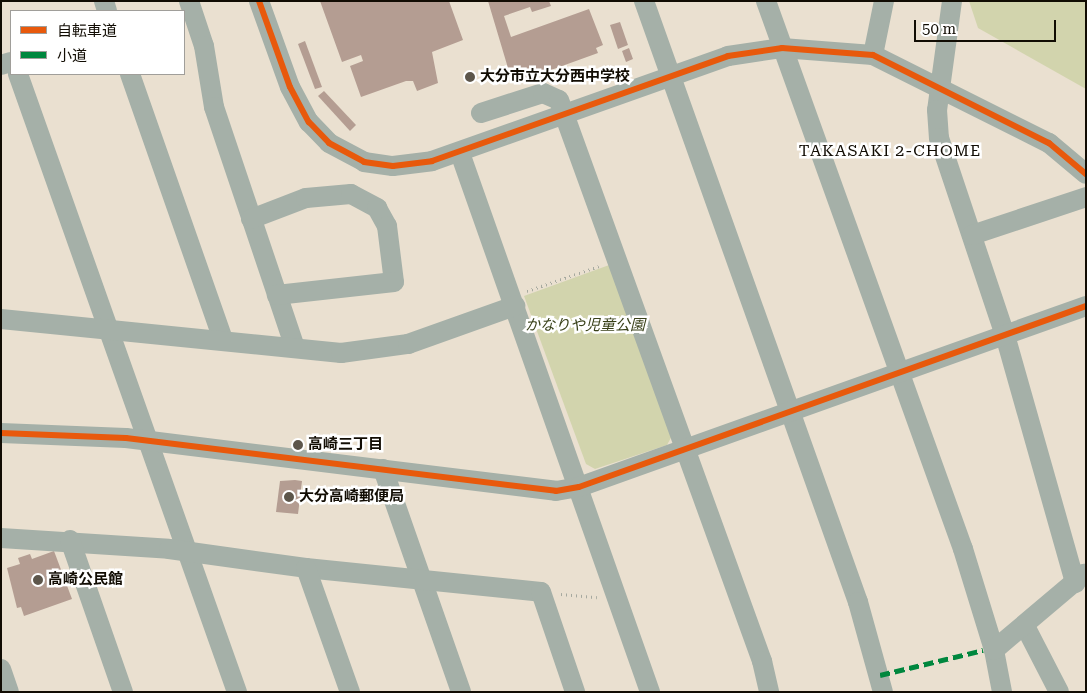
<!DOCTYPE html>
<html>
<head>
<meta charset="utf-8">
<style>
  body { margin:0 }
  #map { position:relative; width:1087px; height:693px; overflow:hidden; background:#eae0d0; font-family:"Roboto Serif","Noto Sans JP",serif }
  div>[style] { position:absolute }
  .green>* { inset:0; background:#d2d4ad }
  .building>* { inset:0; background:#b49d92 }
  .path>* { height:3px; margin-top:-1.5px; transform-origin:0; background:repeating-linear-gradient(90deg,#a6a99f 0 1px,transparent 0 5px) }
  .minor>* { height:20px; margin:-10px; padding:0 10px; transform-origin:10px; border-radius:10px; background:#a5b0a8 }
  .quiet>* { height:5px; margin-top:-2.5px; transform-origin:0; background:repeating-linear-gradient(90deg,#00873e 0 10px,transparent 0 15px) }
  .cycleway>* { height:6px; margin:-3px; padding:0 3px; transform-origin:3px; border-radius:3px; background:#e8590c }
  .dots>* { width:14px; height:14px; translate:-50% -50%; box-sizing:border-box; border:2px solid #fff; border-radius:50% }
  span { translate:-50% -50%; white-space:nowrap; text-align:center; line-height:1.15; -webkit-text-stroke:5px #fff; paint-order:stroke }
  .poi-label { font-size:15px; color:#110c03; font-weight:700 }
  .left { translate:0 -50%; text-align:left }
  .park-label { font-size:15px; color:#384018; font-style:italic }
  .neighbourhood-label { font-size:16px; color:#110c03; letter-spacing:1px }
  .frame { position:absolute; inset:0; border:2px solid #110c03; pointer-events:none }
  .legend { position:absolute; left:10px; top:10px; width:175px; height:65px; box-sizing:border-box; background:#fff; border:1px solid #a09e9a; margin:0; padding:6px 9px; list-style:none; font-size:15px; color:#110c03 }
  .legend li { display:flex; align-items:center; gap:10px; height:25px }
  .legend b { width:25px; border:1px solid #a09e9a }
  .scale { position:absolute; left:914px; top:20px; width:142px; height:22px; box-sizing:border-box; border:2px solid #110c03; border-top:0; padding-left:6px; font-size:15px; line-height:18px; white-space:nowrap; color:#110c03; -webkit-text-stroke:4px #fff; paint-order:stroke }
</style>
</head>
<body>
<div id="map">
  <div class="green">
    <div style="clip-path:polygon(969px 1px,1086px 1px,1086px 89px,978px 28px)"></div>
    <div style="clip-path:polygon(612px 264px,673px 434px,667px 445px,595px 469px,586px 464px,524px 296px)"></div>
  </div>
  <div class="building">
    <div style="clip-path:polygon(320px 1px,449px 1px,463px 40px,432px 52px,438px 83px,417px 91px,413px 81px,406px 81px,361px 97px,350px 66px,363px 61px,361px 55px,342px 62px)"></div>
    <div style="clip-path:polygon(488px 1px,549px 1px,551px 6px,532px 12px,530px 7px,504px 16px,511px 37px,589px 9px,603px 45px,596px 48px,598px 53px,526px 79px,524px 73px,511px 78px)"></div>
    <div style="clip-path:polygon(620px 22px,628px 45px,618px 49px,610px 25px)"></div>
    <div style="clip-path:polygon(305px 41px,322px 87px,315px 89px,298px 44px)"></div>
    <div style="clip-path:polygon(629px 48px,633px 59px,626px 62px,622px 51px)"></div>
    <div style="clip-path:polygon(324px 91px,356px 125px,350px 131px,318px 96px)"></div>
    <div style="clip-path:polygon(295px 480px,302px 481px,298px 514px,276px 512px,280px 481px)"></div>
    <div style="clip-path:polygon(54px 551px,72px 599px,24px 616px,21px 607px,17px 608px,7px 568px,20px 564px,18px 558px,30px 554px,32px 559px)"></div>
  </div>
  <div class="path">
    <div style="left:527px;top:291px;width:76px;rotate:-19.1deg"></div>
    <div style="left:561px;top:594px;width:36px;rotate:5deg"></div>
  </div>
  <div class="minor">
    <div style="left:104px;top:1px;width:10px;rotate:73deg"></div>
    <div style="left:189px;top:1px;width:47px;rotate:71.6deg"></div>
    <div style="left:204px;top:46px;width:62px;rotate:80.7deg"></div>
    <div style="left:214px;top:107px;width:254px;rotate:71.4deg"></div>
    <div style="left:259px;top:1px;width:91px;rotate:70.2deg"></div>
    <div style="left:290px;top:87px;width:40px;rotate:62deg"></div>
    <div style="left:309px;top:122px;width:29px;rotate:46deg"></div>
    <div style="left:329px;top:143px;width:40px;rotate:28deg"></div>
    <div style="left:364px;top:162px;width:29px;rotate:8deg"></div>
    <div style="left:393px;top:166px;width:39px;rotate:-7deg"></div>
    <div style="left:432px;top:161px;width:314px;rotate:-19.5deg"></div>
    <div style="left:728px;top:56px;width:55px;rotate:-8.4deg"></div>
    <div style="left:782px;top:48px;width:91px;rotate:4.4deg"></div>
    <div style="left:873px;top:55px;width:197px;rotate:26.6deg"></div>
    <div style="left:1049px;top:143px;width:48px;rotate:40deg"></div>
    <div style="left:644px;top:1px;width:638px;rotate:70.4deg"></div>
    <div style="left:858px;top:602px;width:93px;rotate:74.5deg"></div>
    <div style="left:766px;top:1px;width:582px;rotate:70.23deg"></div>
    <div style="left:963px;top:549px;width:106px;rotate:72.9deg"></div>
    <div style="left:994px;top:650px;width:43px;rotate:79.2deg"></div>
    <div style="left:952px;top:1px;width:110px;rotate:97.8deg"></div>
    <div style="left:937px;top:110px;width:28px;rotate:86deg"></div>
    <div style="left:939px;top:138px;width:208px;rotate:71.5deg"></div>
    <div style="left:1005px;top:335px;width:258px;rotate:74.2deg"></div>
    <div style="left:873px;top:55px;width:55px;rotate:-78.5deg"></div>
    <div style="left:1px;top:65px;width:10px;rotate:-17deg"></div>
    <div style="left:18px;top:74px;width:656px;rotate:70.49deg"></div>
    <div style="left:130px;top:74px;width:282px;rotate:70.7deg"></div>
    <div style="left:481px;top:113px;width:65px;rotate:-17.9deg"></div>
    <div style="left:543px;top:93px;width:17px;rotate:24deg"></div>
    <div style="left:559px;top:100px;width:597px;rotate:70.11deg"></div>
    <div style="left:762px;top:661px;width:32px;rotate:77deg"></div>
    <div style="left:460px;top:153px;width:572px;rotate:70.58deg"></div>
    <div style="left:251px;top:219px;width:59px;rotate:-20.9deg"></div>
    <div style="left:306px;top:198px;width:45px;rotate:-5.1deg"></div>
    <div style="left:351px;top:194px;width:30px;rotate:28deg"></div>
    <div style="left:377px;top:208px;width:21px;rotate:61deg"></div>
    <div style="left:387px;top:226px;width:56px;rotate:82.9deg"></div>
    <div style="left:394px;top:282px;width:118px;rotate:173.7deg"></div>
    <div style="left:972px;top:235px;width:120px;rotate:-18.4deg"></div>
    <div style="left:1px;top:319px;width:342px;rotate:5.7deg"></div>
    <div style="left:341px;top:353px;width:68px;rotate:-7.7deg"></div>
    <div style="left:408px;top:344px;width:114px;rotate:-19.6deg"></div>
    <div style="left:1px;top:433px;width:125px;rotate:2.3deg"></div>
    <div style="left:126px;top:438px;width:433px;rotate:7deg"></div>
    <div style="left:556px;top:491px;width:23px;rotate:-10deg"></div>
    <div style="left:579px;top:487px;width:538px;rotate:-19.65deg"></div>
    <div style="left:383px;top:469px;width:236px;rotate:70.7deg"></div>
    <div style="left:1px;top:538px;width:168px;rotate:3.7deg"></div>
    <div style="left:169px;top:549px;width:138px;rotate:7.9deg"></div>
    <div style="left:306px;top:568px;width:236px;rotate:5.8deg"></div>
    <div style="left:541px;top:592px;width:106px;rotate:71.2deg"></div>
    <div style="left:70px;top:540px;width:161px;rotate:70.8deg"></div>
    <div style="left:306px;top:568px;width:132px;rotate:70.5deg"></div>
    <div style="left:1025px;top:626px;width:74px;rotate:62.7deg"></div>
    <div style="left:994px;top:650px;width:118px;rotate:-40.2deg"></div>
    <div style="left:1px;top:669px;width:24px;rotate:71deg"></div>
  </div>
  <div class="quiet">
    <div style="left:880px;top:675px;width:106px;rotate:-13.6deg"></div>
  </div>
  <div class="cycleway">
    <div style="left:259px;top:1px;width:91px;rotate:70.2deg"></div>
    <div style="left:290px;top:87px;width:40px;rotate:62deg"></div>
    <div style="left:309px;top:122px;width:29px;rotate:46deg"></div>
    <div style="left:329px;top:143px;width:40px;rotate:28deg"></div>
    <div style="left:364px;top:162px;width:29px;rotate:8deg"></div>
    <div style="left:393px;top:166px;width:39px;rotate:-7deg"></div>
    <div style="left:432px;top:161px;width:314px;rotate:-19.5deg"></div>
    <div style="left:728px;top:56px;width:55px;rotate:-8.4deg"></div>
    <div style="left:782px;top:48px;width:91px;rotate:4.4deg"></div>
    <div style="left:873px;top:55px;width:197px;rotate:26.6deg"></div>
    <div style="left:1049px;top:143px;width:48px;rotate:40deg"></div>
    <div style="left:1px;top:433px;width:125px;rotate:2.3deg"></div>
    <div style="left:126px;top:438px;width:433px;rotate:7deg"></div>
    <div style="left:556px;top:491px;width:23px;rotate:-10deg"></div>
    <div style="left:579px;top:487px;width:538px;rotate:-19.65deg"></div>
  </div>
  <div class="dots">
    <div style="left:470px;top:77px;background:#5d564b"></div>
    <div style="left:298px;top:445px;background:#5d564b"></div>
    <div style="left:289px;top:497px;background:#5d564b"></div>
    <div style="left:38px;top:580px;background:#5d564b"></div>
  </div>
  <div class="poi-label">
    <span class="left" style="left:480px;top:77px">大分市立大分西中学校</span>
    <span class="left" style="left:308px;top:445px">高崎三丁目</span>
    <span class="left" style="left:299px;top:497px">大分高崎郵便局</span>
    <span class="left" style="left:48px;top:580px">高崎公民館</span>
  </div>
  <div class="park-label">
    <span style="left:585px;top:326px">かなりや児童公園</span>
  </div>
  <div class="neighbourhood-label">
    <span style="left:890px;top:151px">TAKASAKI 2-CHOME</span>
  </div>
  <div class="frame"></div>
  <ul class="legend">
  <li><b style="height:6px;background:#e8590c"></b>自転車道</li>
  <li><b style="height:6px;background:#00873e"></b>小道</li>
  </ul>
  <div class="scale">50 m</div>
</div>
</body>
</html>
